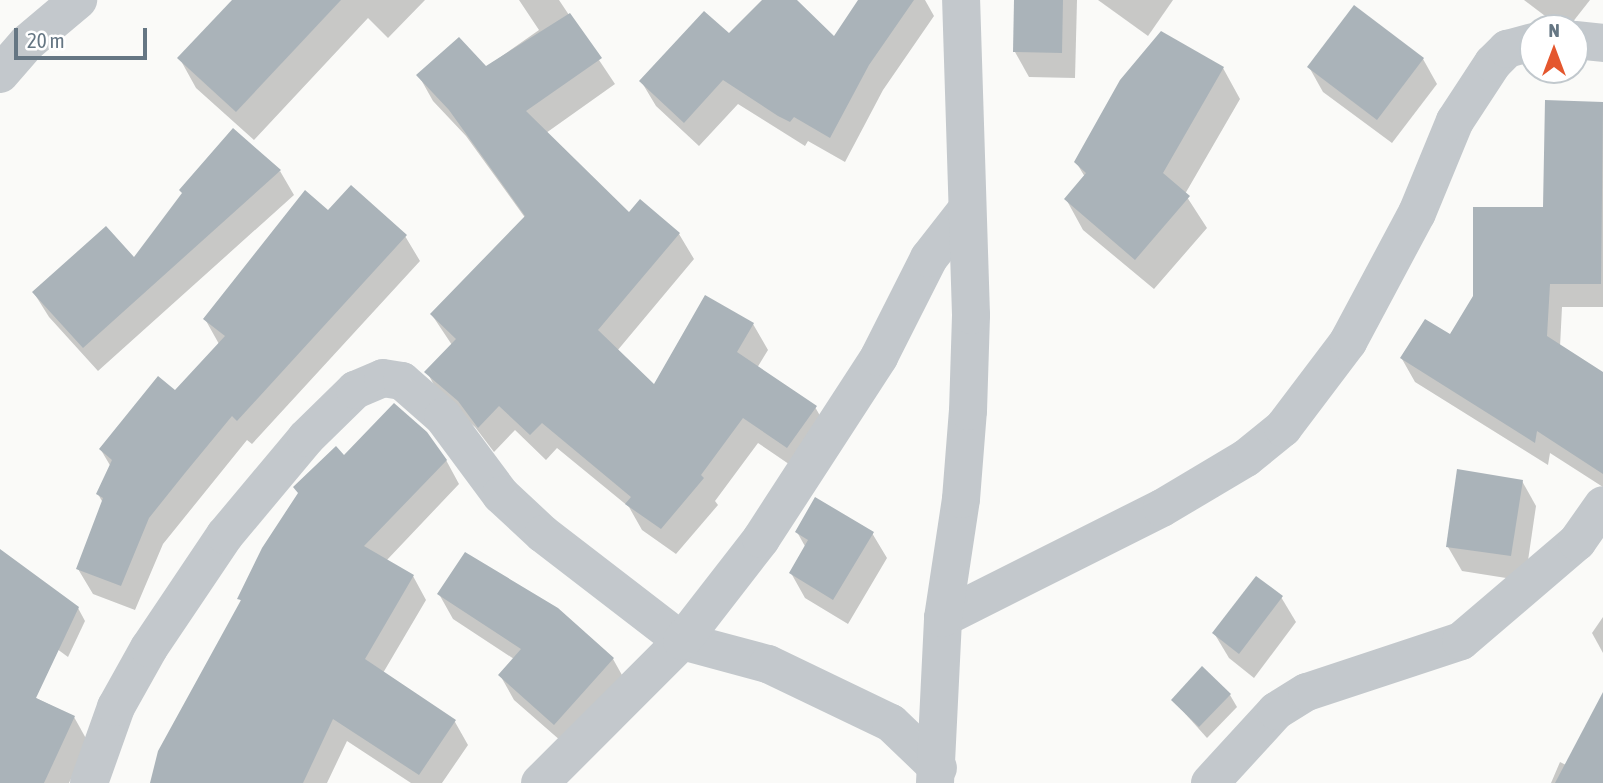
<!DOCTYPE html>
<html>
<head>
<meta charset="utf-8">
<style>
  body { margin:0 }
  #map { position:relative; width:1603px; height:783px; overflow:hidden; background:#fafaf8; font-family:"Asap Condensed",sans-serif }
  div>[style] { position:absolute }
  .shadow>* { inset:0; background:#0003 }
  .building>* { inset:0; background:#aab3b9 }
  .street>* { height:38px; margin:-19px; padding:0 19px; transform-origin:19px; border-radius:19px; background:#c3c8cc }
  span { translate:-50% -50%; white-space:nowrap; text-align:center; line-height:1.15; -webkit-text-stroke:7px #fff; paint-order:stroke }
  .north { position:absolute; left:1519px; top:14px; width:70px; height:70px; box-sizing:border-box; background:#fff; border:2px solid #c1c8cd; border-radius:50%; rotate:0deg; font-size:19px; font-weight:700; line-height:28px; text-align:center; color:#657683 }
  .north::after { content:''; display:block; margin:auto; width:24px; height:32px; background:#e4572e; clip-path:polygon(50% 0,100% 100%,50% 72%,0 100%) }
  .scale { position:absolute; left:14px; top:28px; width:133px; height:32px; box-sizing:border-box; border:4px solid #657683; border-top:0; padding-left:9px; font-size:21px; line-height:24px; white-space:nowrap; color:#657683; -webkit-text-stroke:5px #fff; paint-order:stroke }
</style>
</head>
<body>
<div id="map">
  <div class="shadow">
    <div style="clip-path:polygon(234px 0,425px 0,388px 38px,368px 18px,254px 140px,196px 88px,180px 59px)"></div>
    <div style="clip-path:polygon(519px 0,559px 0,615px 84px,546px 133px,629px 215px,679px 234px,694px 259px,617px 351px,654px 386px,753px 324px,768px 350px,757px 368px,815px 407px,830px 433px,802px 473px,758px 443px,715px 501px,718px 505px,676px 554px,642px 530px,629px 507px,557px 448px,546px 460px,515px 430px,494px 452px,475px 427px,441px 398px,427px 372px,452px 345px,432px 315px,526px 219px,466px 136px,433px 101px,419px 76px,485px 68px,539px 30px)"></div>
    <div style="clip-path:polygon(764px 0,795px 0,834px 39px,860px 0,925px 0,934px 16px,883px 90px,845px 162px,808px 141px,805px 146px,738px 104px,699px 146px,656px 106px,641px 81px,729px 36px)"></div>
    <div style="clip-path:polygon(1015px 0,1077px 0,1075px 78px,1029px 77px,1015px 52px)"></div>
    <div style="clip-path:polygon(1098px 0,1173px 0,1148px 36px)"></div>
    <div style="clip-path:polygon(1524px 0,1590px 0,1568px 28px,1561px 28px)"></div>
    <div style="clip-path:polygon(1423px 59px,1437px 84px,1392px 143px,1323px 92px,1309px 67px)"></div>
    <div style="clip-path:polygon(1223px 68px,1240px 99px,1185px 194px,1207px 228px,1154px 289px,1083px 230px,1066px 199px,1085px 177px,1076px 162px)"></div>
    <div style="clip-path:polygon(1547px 102px,1603px 103px,1603px 307px,1562px 307px,1560px 347px,1603px 374px,1603px 487px,1550px 453px,1548px 465px,1415px 382px,1402px 359px,1450px 336px,1545px 209px)"></div>
    <div style="clip-path:polygon(280px 171px,294px 195px,98px 371px,49px 317px,34px 293px,134px 260px)"></div>
    <div style="clip-path:polygon(405px 236px,420px 261px,252px 444px,247px 440px,163px 544px,135px 610px,93px 594px,78px 569px,103px 503px,98px 494px,111px 467px,101px 450px,176px 392px,219px 344px,205px 319px)"></div>
    <div style="clip-path:polygon(344px 458px,446px 460px,459px 484px,386px 561px,413px 576px,426px 600px,383px 673px,455px 722px,468px 745px,442px 783px,411px 783px,347px 741px,327px 783px,152px 783px,242px 602px,239px 598px)"></div>
    <div style="clip-path:polygon(1522px 481px,1536px 506px,1525px 581px,1462px 571px,1448px 547px)"></div>
    <div style="clip-path:polygon(797px 532px,872px 533px,887px 558px,848px 624px,805px 598px,791px 573px,806px 548px)"></div>
    <div style="clip-path:polygon(0 551px,78px 608px,85px 621px,68px 657px,0 607px)"></div>
    <div style="clip-path:polygon(439px 594px,555px 612px,613px 659px,627px 684px,569px 748px,514px 700px,500px 675px,514px 659px,453px 619px)"></div>
    <div style="clip-path:polygon(1281px 597px,1296px 622px,1254px 678px,1229px 658px,1214px 633px)"></div>
    <div style="clip-path:polygon(1603px 617px,1603px 653px,1592px 633px)"></div>
    <div style="clip-path:polygon(2px 681px,74px 717px,88px 742px,69px 783px,0 783px)"></div>
    <div style="clip-path:polygon(1230px 695px,1237px 707px,1207px 738px,1173px 700px)"></div>
    <div style="clip-path:polygon(1603px 696px,1603px 783px,1551px 783px,1560px 762px,1566px 765px)"></div>
  </div>
  <div class="building">
    <div style="clip-path:polygon(232px 0,341px 0,236px 112px,177px 58px)"></div>
    <div style="clip-path:polygon(762px 0,797px 0,834px 36px,858px 0,914px 0,869px 65px,830px 138px,794px 117px,790px 122px,778px 116px,723px 80px,684px 123px,639px 81px,704px 11px,729px 33px)"></div>
    <div style="clip-path:polygon(1014px 0,1063px 0,1062px 53px,1013px 52px)"></div>
    <div style="clip-path:polygon(1354px 5px,1424px 58px,1377px 120px,1307px 67px)"></div>
    <div style="clip-path:polygon(570px 13px,602px 58px,526px 111px,629px 212px,640px 199px,680px 233px,598px 330px,654px 384px,705px 295px,754px 323px,737px 352px,817px 406px,787px 448px,743px 418px,701px 475px,704px 478px,661px 529px,625px 504px,631px 497px,542px 423px,530px 435px,499px 406px,478px 428px,458px 401px,424px 372px,456px 339px,430px 314px,525px 216px,449px 110px,416px 75px,459px 37px,486px 66px)"></div>
    <div style="clip-path:polygon(1161px 31px,1224px 67px,1163px 173px,1190px 196px,1135px 260px,1064px 199px,1086px 173px,1074px 162px,1120px 80px)"></div>
    <div style="clip-path:polygon(1545px 100px,1603px 102px,1601px 284px,1550px 284px,1547px 336px,1603px 372px,1603px 474px,1537px 431px,1535px 443px,1400px 358px,1425px 319px,1450px 334px,1473px 296px,1473px 207px,1543px 207px)"></div>
    <div style="clip-path:polygon(233px 128px,281px 170px,83px 348px,32px 292px,106px 226px,134px 257px,182px 193px,179px 190px)"></div>
    <div style="clip-path:polygon(351px 185px,407px 235px,237px 421px,232px 416px,185px 473px,149px 518px,121px 586px,76px 569px,103px 498px,96px 494px,112px 460px,99px 449px,158px 376px,175px 390px,225px 336px,203px 319px,305px 190px,328px 210px)"></div>
    <div style="clip-path:polygon(394px 403px,427px 432px,447px 460px,364px 546px,414px 575px,365px 659px,456px 720px,419px 775px,333px 719px,303px 783px,150px 783px,158px 751px,241px 600px,237px 599px,262px 548px,298px 493px,293px 487px,336px 446px,344px 455px)"></div>
    <div style="clip-path:polygon(1457px 469px,1523px 480px,1511px 556px,1446px 547px)"></div>
    <div style="clip-path:polygon(815px 497px,874px 532px,833px 600px,789px 573px,808px 540px,795px 532px)"></div>
    <div style="clip-path:polygon(0 549px,79px 607px,36px 698px,75px 716px,44px 783px,0 783px)"></div>
    <div style="clip-path:polygon(465px 552px,558px 608px,614px 658px,554px 725px,498px 675px,521px 649px,437px 594px)"></div>
    <div style="clip-path:polygon(1256px 576px,1283px 596px,1239px 654px,1212px 633px)"></div>
    <div style="clip-path:polygon(1202px 666px,1231px 694px,1199px 727px,1171px 700px)"></div>
    <div style="clip-path:polygon(1603px 692px,1603px 783px,1555px 783px)"></div>
  </div>
  <div class="street">
    <div style="left:1575px;top:40px;width:28px;rotate:6deg"></div>
    <div style="left:0;top:74px;width:41px;rotate:-48.9deg"></div>
    <div style="left:27px;top:43px;width:67px;rotate:-40.1deg"></div>
    <div style="left:943px;top:618px;width:245px;rotate:-26.7deg"></div>
    <div style="left:1162px;top:508px;width:98px;rotate:-30.8deg"></div>
    <div style="left:1246px;top:458px;width:48px;rotate:-39deg"></div>
    <div style="left:1283px;top:428px;width:108px;rotate:-52.9deg"></div>
    <div style="left:1348px;top:342px;width:146px;rotate:-61.9deg"></div>
    <div style="left:1417px;top:213px;width:100px;rotate:-67.6deg"></div>
    <div style="left:1455px;top:121px;width:69px;rotate:-56.8deg"></div>
    <div style="left:1493px;top:63px;width:20px;rotate:-45deg"></div>
    <div style="left:1507px;top:49px;width:27px;rotate:-15deg"></div>
    <div style="left:89px;top:783px;width:81px;rotate:-70.4deg"></div>
    <div style="left:116px;top:707px;width:68px;rotate:-60.8deg"></div>
    <div style="left:149px;top:648px;width:136px;rotate:-56.1deg"></div>
    <div style="left:225px;top:535px;width:126px;rotate:-50.1deg"></div>
    <div style="left:306px;top:438px;width:69px;rotate:-44.4deg"></div>
    <div style="left:355px;top:390px;width:30px;rotate:-23deg"></div>
    <div style="left:383px;top:378px;width:19px;rotate:9deg"></div>
    <div style="left:402px;top:381px;width:55px;rotate:41.3deg"></div>
    <div style="left:443px;top:417px;width:97px;rotate:53.4deg"></div>
    <div style="left:501px;top:495px;width:57px;rotate:42.9deg"></div>
    <div style="left:543px;top:534px;width:175px;rotate:37.6deg"></div>
    <div style="left:682px;top:641px;width:89px;rotate:15deg"></div>
    <div style="left:768px;top:664px;width:136px;rotate:25.6deg"></div>
    <div style="left:891px;top:723px;width:65px;rotate:43.8deg"></div>
    <div style="left:540px;top:783px;width:201px;rotate:-45deg"></div>
    <div style="left:682px;top:641px;width:129px;rotate:-52.2deg"></div>
    <div style="left:761px;top:539px;width:217px;rotate:-57deg"></div>
    <div style="left:879px;top:357px;width:111px;rotate:-63.2deg"></div>
    <div style="left:929px;top:258px;width:58px;rotate:-52deg"></div>
    <div style="left:935px;top:783px;width:165px;rotate:-87.2deg"></div>
    <div style="left:943px;top:618px;width:120px;rotate:-81.4deg"></div>
    <div style="left:961px;top:499px;width:88px;rotate:-85.5deg"></div>
    <div style="left:968px;top:411px;width:96px;rotate:-88.2deg"></div>
    <div style="left:971px;top:315px;width:315px;rotate:-91.8deg"></div>
    <div style="left:1210px;top:783px;width:98px;rotate:-47.5deg"></div>
    <div style="left:1276px;top:711px;width:36px;rotate:-32deg"></div>
    <div style="left:1307px;top:692px;width:162px;rotate:-18.3deg"></div>
    <div style="left:1461px;top:641px;width:153px;rotate:-40.5deg"></div>
    <div style="left:1577px;top:542px;width:45px;rotate:-54.9deg"></div>
  </div>
  <div class="north">N</div>
  <div class="scale">20 m</div>
</div>
</body>
</html>
